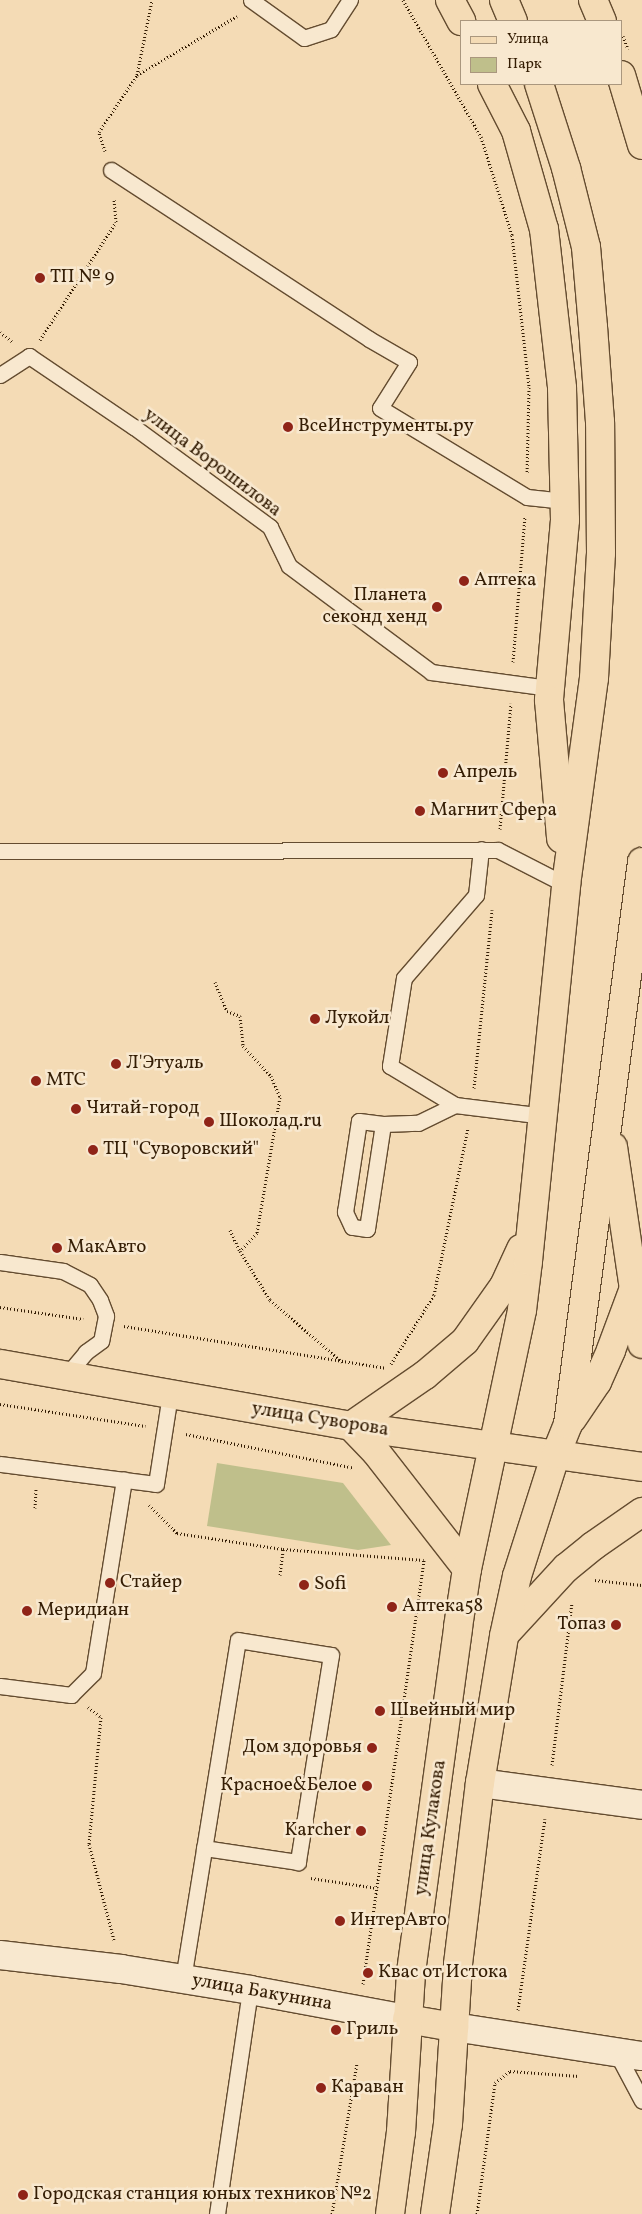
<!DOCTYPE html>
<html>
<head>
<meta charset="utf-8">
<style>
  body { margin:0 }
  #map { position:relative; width:642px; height:2214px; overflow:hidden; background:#f4dbb5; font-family:Vollkorn,serif }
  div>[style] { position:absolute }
  .green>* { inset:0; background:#bfbf8b }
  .path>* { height:3px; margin-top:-1.5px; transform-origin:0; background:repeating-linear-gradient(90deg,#341d04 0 1px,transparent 0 3.5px) }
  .roads { filter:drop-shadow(1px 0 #644c30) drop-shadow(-1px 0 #644c30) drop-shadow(0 1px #644c30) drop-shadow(0 -1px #644c30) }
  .lane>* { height:15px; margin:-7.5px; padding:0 7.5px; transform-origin:7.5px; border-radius:7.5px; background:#f8e8cf }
  .street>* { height:28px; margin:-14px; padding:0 14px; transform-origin:14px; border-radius:14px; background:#f8e8cf }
  .secondary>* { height:28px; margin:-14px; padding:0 14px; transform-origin:14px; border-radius:14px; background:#f8e8cf }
  .primary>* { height:28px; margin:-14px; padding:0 14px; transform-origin:14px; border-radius:14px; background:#f4dbb5 }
  .dots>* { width:14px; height:14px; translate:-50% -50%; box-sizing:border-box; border:2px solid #f8e8cf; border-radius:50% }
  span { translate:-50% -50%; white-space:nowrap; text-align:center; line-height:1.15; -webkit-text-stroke:5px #f8e8cf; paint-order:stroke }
  .poi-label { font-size:19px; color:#341d04 }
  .left { translate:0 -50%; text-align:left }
  .right { translate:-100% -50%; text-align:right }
  .street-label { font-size:19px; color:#341d04 }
  .legend { position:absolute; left:460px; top:20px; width:162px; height:65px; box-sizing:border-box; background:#f8e8cf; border:1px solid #aa977e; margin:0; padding:6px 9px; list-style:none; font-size:15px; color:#341d04 }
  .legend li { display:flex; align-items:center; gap:10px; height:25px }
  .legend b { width:25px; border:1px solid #aa977e }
</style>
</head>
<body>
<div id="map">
  <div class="green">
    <div style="clip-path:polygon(217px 1463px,343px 1483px,391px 1545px,358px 1550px,207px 1526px)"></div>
  </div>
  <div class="path">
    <div style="left:403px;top:0;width:158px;rotate:60.3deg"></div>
    <div style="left:481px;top:137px;width:103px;rotate:72.4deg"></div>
    <div style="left:512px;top:235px;width:153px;rotate:83.6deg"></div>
    <div style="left:529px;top:387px;width:86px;rotate:91.3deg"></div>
    <div style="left:623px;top:36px;width:14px;rotate:69deg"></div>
    <div style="left:137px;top:75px;width:76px;rotate:-78.7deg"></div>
    <div style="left:105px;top:151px;width:20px;rotate:-108deg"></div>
    <div style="left:99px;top:132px;width:69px;rotate:-56.3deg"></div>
    <div style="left:137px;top:75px;width:116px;rotate:-30.5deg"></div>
    <div style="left:0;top:332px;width:16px;rotate:38deg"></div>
    <div style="left:40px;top:340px;width:140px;rotate:-57.2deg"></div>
    <div style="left:116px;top:222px;width:24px;rotate:-95deg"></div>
    <div style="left:513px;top:662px;width:146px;rotate:-85.3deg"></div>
    <div style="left:500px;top:829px;width:126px;rotate:-85deg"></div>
    <div style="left:215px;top:982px;width:31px;rotate:68deg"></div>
    <div style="left:227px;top:1011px;width:14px;rotate:21deg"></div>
    <div style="left:240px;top:1016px;width:30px;rotate:84deg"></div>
    <div style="left:243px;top:1046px;width:41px;rotate:47deg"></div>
    <div style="left:271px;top:1076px;width:23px;rotate:67deg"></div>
    <div style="left:280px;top:1097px;width:138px;rotate:99.6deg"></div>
    <div style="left:257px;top:1233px;width:25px;rotate:133deg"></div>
    <div style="left:474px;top:1088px;width:179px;rotate:-84.2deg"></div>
    <div style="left:230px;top:1230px;width:23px;rotate:65deg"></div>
    <div style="left:240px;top:1251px;width:57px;rotate:58.5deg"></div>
    <div style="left:270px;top:1300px;width:95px;rotate:40.7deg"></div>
    <div style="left:0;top:1307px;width:84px;rotate:8.2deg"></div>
    <div style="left:124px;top:1326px;width:266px;rotate:9.1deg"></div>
    <div style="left:391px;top:1364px;width:81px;rotate:-58.1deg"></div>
    <div style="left:434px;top:1295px;width:170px;rotate:-78.5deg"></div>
    <div style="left:0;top:1404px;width:147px;rotate:8.6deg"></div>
    <div style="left:186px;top:1434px;width:171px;rotate:11.4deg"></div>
    <div style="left:149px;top:1505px;width:40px;rotate:45deg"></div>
    <div style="left:177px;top:1533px;width:107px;rotate:8.6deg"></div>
    <div style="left:283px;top:1549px;width:141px;rotate:4.5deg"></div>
    <div style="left:35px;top:1508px;width:19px;rotate:-87deg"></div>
    <div style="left:280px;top:1575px;width:26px;rotate:-83deg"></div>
    <div style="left:595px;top:1580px;width:47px;rotate:6.1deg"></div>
    <div style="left:88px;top:1707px;width:16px;rotate:38deg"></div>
    <div style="left:101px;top:1717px;width:128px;rotate:95.4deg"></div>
    <div style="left:89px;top:1844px;width:99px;rotate:75.4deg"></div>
    <div style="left:552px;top:1765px;width:163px;rotate:-83deg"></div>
    <div style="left:311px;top:1878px;width:67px;rotate:8.6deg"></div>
    <div style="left:363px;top:1984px;width:428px;rotate:-81.8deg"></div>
    <div style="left:518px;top:2010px;width:193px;rotate:-82deg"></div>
    <div style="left:332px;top:2214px;width:153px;rotate:-80.6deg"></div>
    <div style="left:477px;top:2214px;width:132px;rotate:-82.2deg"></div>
    <div style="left:495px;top:2083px;width:19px;rotate:-39deg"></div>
    <div style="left:510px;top:2071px;width:69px;rotate:4.1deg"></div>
  </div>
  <div class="roads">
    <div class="lane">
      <div style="left:251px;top:0;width:65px;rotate:35.6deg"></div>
      <div style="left:304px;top:38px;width:28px;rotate:-18deg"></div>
      <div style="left:331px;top:29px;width:35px;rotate:-57deg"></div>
      <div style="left:111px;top:170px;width:308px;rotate:33.2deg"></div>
      <div style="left:369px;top:339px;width:46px;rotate:29.9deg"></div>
      <div style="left:409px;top:362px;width:54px;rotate:122.2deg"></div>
      <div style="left:380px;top:408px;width:172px;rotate:31.2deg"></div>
      <div style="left:527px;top:497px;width:38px;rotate:6deg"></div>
      <div style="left:0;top:375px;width:35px;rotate:-33deg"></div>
      <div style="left:29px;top:356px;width:127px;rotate:34.1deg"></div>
      <div style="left:134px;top:427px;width:169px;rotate:36.3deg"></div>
      <div style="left:270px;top:527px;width:43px;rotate:64deg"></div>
      <div style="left:289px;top:566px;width:177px;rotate:36.7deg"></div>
      <div style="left:431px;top:672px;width:120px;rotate:7.7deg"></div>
      <div style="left:0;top:851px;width:498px;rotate:-0.1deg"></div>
      <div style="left:498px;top:850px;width:76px;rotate:27.2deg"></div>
      <div style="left:455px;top:1105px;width:76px;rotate:-149deg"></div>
      <div style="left:390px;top:1066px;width:89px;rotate:-81deg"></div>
      <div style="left:404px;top:978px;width:110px;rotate:-49.1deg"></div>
      <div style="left:476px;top:895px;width:46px;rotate:-83.8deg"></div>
      <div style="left:383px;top:1124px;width:106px;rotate:98.7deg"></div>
      <div style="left:367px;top:1229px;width:15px;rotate:-172deg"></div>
      <div style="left:352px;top:1227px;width:17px;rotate:-115deg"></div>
      <div style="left:345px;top:1212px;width:92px;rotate:-81.3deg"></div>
      <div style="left:359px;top:1121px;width:24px;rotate:7deg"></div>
      <div style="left:383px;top:1124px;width:35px;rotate:-2deg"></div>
      <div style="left:418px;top:1123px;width:41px;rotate:-25.9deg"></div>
      <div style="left:455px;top:1105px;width:90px;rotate:7deg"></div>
      <div style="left:0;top:1262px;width:64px;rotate:8.1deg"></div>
      <div style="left:63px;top:1271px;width:30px;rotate:27deg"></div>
      <div style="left:90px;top:1285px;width:18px;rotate:56deg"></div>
      <div style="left:100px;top:1300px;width:17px;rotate:69deg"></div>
      <div style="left:106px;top:1316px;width:25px;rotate:101deg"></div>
      <div style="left:101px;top:1341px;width:19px;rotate:144deg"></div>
      <div style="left:86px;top:1352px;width:31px;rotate:130deg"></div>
      <div style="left:0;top:1464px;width:157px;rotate:7.3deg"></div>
      <div style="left:156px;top:1484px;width:90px;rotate:-81.1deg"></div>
      <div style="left:0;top:1686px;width:72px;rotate:7.2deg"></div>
      <div style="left:71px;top:1695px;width:31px;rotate:-45deg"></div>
      <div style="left:93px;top:1673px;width:196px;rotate:-80.9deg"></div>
      <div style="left:183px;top:1979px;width:343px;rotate:-80.8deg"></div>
      <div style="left:238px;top:1640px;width:94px;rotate:9.2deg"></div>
      <div style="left:331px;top:1655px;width:210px;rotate:99.1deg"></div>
      <div style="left:298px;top:1862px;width:95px;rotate:-171.5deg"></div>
      <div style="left:616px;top:2052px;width:55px;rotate:62deg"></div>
      <div style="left:217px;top:2214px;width:226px;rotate:-81.6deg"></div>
    </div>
    <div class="street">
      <div style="left:480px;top:1783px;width:163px;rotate:7.7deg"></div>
      <div style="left:0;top:1955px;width:122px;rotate:6.6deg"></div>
      <div style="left:121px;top:1969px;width:131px;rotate:9.2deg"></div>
      <div style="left:250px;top:1990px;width:160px;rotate:10.5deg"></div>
    </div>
    <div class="secondary">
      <div style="left:454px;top:2027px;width:190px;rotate:8.8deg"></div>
    </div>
    <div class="primary">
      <div style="left:450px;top:0;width:24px;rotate:62deg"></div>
      <div style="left:504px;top:0;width:23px;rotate:67deg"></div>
      <div style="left:593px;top:0;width:23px;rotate:67deg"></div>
      <div style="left:621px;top:75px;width:73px;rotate:73.3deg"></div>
      <div style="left:492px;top:84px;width:53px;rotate:62.9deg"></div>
      <div style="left:516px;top:131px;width:102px;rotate:74.1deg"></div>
      <div style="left:544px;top:229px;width:160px;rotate:83.5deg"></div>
      <div style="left:562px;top:388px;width:132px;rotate:88.7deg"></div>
      <div style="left:565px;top:520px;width:181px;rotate:95.1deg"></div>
      <div style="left:549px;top:700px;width:139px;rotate:85deg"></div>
      <div style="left:613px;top:1147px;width:199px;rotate:81.6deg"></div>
      <div style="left:0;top:1364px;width:356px;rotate:10deg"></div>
      <div style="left:351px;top:1426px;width:294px;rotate:8deg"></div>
      <div style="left:572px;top:1419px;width:45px;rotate:-56deg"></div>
      <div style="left:597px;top:1382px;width:35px;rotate:-66deg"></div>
      <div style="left:611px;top:1350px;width:63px;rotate:-69.6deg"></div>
      <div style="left:467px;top:1569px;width:148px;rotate:-127.9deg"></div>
      <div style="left:376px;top:1452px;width:36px;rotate:-134deg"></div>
      <div style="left:351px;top:1426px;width:90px;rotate:-34.6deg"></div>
      <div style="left:425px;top:1375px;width:52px;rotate:-40.4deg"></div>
      <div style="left:465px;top:1341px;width:67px;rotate:-54.7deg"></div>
      <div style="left:504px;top:1286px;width:41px;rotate:-65.3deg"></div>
      <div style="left:505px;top:1634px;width:90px;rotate:-47.3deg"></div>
      <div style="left:566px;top:1568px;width:35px;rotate:-39deg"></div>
      <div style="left:593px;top:1546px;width:60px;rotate:-34.8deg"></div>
      <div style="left:407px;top:2019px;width:48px;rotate:9.7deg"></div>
      <div style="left:390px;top:2214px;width:83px;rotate:-82.4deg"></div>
      <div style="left:401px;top:2132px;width:160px;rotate:-86.4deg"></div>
      <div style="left:411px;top:1972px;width:348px;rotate:-82.2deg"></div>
      <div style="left:458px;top:1627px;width:59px;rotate:-81.2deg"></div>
      <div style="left:467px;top:1569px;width:265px;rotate:-78deg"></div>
      <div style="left:522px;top:1310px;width:49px;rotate:-83deg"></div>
      <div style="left:528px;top:1261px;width:378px;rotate:-84.2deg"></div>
      <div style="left:566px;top:885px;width:209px;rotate:-82.3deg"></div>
      <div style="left:594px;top:678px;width:125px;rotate:-86.8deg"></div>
      <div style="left:601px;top:553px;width:131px;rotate:-90.4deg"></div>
      <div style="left:600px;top:422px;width:95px;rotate:-94.2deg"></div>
      <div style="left:593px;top:327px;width:80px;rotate:-95deg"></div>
      <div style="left:586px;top:247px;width:81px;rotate:-104.2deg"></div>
      <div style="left:566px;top:168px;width:88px;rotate:-107.8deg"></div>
      <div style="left:435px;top:2214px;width:91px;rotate:-81.8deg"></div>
      <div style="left:448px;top:2124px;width:160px;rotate:-86.4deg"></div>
      <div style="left:458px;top:1964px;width:182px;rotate:-83.1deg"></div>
      <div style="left:480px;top:1783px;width:149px;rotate:-80.7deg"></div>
      <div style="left:504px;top:1636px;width:61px;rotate:-77.8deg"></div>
      <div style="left:517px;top:1576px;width:128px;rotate:-72.3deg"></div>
      <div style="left:556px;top:1454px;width:32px;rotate:-68deg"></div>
      <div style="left:568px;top:1424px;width:567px;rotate:-82.5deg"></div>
    </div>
  </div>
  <div class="dots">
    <div style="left:40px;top:278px;background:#8f2418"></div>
    <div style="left:288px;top:427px;background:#8f2418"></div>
    <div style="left:464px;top:581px;background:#8f2418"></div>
    <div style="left:437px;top:607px;background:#8f2418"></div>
    <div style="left:443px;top:773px;background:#8f2418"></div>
    <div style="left:420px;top:811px;background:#8f2418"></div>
    <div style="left:315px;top:1019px;background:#8f2418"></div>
    <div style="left:116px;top:1064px;background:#8f2418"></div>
    <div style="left:36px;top:1081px;background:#8f2418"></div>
    <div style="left:76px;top:1109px;background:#8f2418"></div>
    <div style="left:209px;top:1122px;background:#8f2418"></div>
    <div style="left:93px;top:1150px;background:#8f2418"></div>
    <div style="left:57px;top:1248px;background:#8f2418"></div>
    <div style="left:110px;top:1583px;background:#8f2418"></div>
    <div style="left:304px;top:1585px;background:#8f2418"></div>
    <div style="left:392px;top:1607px;background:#8f2418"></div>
    <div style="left:27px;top:1611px;background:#8f2418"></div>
    <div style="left:616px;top:1625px;background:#8f2418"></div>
    <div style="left:380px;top:1711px;background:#8f2418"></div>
    <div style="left:372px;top:1748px;background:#8f2418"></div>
    <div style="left:367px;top:1786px;background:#8f2418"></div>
    <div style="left:361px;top:1831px;background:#8f2418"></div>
    <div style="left:340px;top:1921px;background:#8f2418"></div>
    <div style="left:368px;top:1973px;background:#8f2418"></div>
    <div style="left:336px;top:2030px;background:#8f2418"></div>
    <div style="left:321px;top:2088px;background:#8f2418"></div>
    <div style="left:23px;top:2195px;background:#8f2418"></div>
  </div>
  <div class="poi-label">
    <span class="left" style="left:50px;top:278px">ТП № 9</span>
    <span class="left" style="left:298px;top:427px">ВсеИнструменты.ру</span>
    <span class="left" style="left:474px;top:581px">Аптека</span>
    <span class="right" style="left:427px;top:607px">Планета<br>секонд хенд</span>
    <span class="left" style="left:453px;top:773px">Апрель</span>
    <span class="left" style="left:430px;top:811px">Магнит Сфера</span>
    <span class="left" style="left:325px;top:1019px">Лукойл</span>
    <span class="left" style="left:126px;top:1064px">Л'Этуаль</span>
    <span class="left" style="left:46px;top:1081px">МТС</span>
    <span class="left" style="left:86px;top:1109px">Читай-город</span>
    <span class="left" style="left:219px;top:1122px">Шоколад.ru</span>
    <span class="left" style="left:103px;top:1150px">ТЦ "Суворовский"</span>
    <span class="left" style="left:67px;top:1248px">МакАвто</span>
    <span class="left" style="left:120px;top:1583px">Стайер</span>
    <span class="left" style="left:314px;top:1585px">Sofi</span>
    <span class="left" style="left:402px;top:1607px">Аптека58</span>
    <span class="left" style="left:37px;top:1611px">Меридиан</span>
    <span class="right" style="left:606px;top:1625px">Топаз</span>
    <span class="left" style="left:390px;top:1711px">Швейный мир</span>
    <span class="right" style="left:362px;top:1748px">Дом здоровья</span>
    <span class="right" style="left:357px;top:1786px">Красное&amp;Белое</span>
    <span class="right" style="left:351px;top:1831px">Karcher</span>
    <span class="left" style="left:350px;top:1921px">ИнтерАвто</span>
    <span class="left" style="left:378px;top:1973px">Квас от Истока</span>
    <span class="left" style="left:346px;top:2030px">Гриль</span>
    <span class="left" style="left:331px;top:2088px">Караван</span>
    <span class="left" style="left:33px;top:2195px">Городская станция юных техников №2</span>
  </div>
  <div class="street-label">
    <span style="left:212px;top:463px;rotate:37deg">улица Ворошилова</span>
    <span style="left:320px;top:1420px;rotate:9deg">улица Суворова</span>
    <span style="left:431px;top:1828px;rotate:-82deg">улица Кулакова</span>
    <span style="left:262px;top:1993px;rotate:10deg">улица Бакунина</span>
  </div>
  <ul class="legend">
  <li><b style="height:6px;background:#f4dbb5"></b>Улица</li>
  <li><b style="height:14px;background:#bfbf8b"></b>Парк</li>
  </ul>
</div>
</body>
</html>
